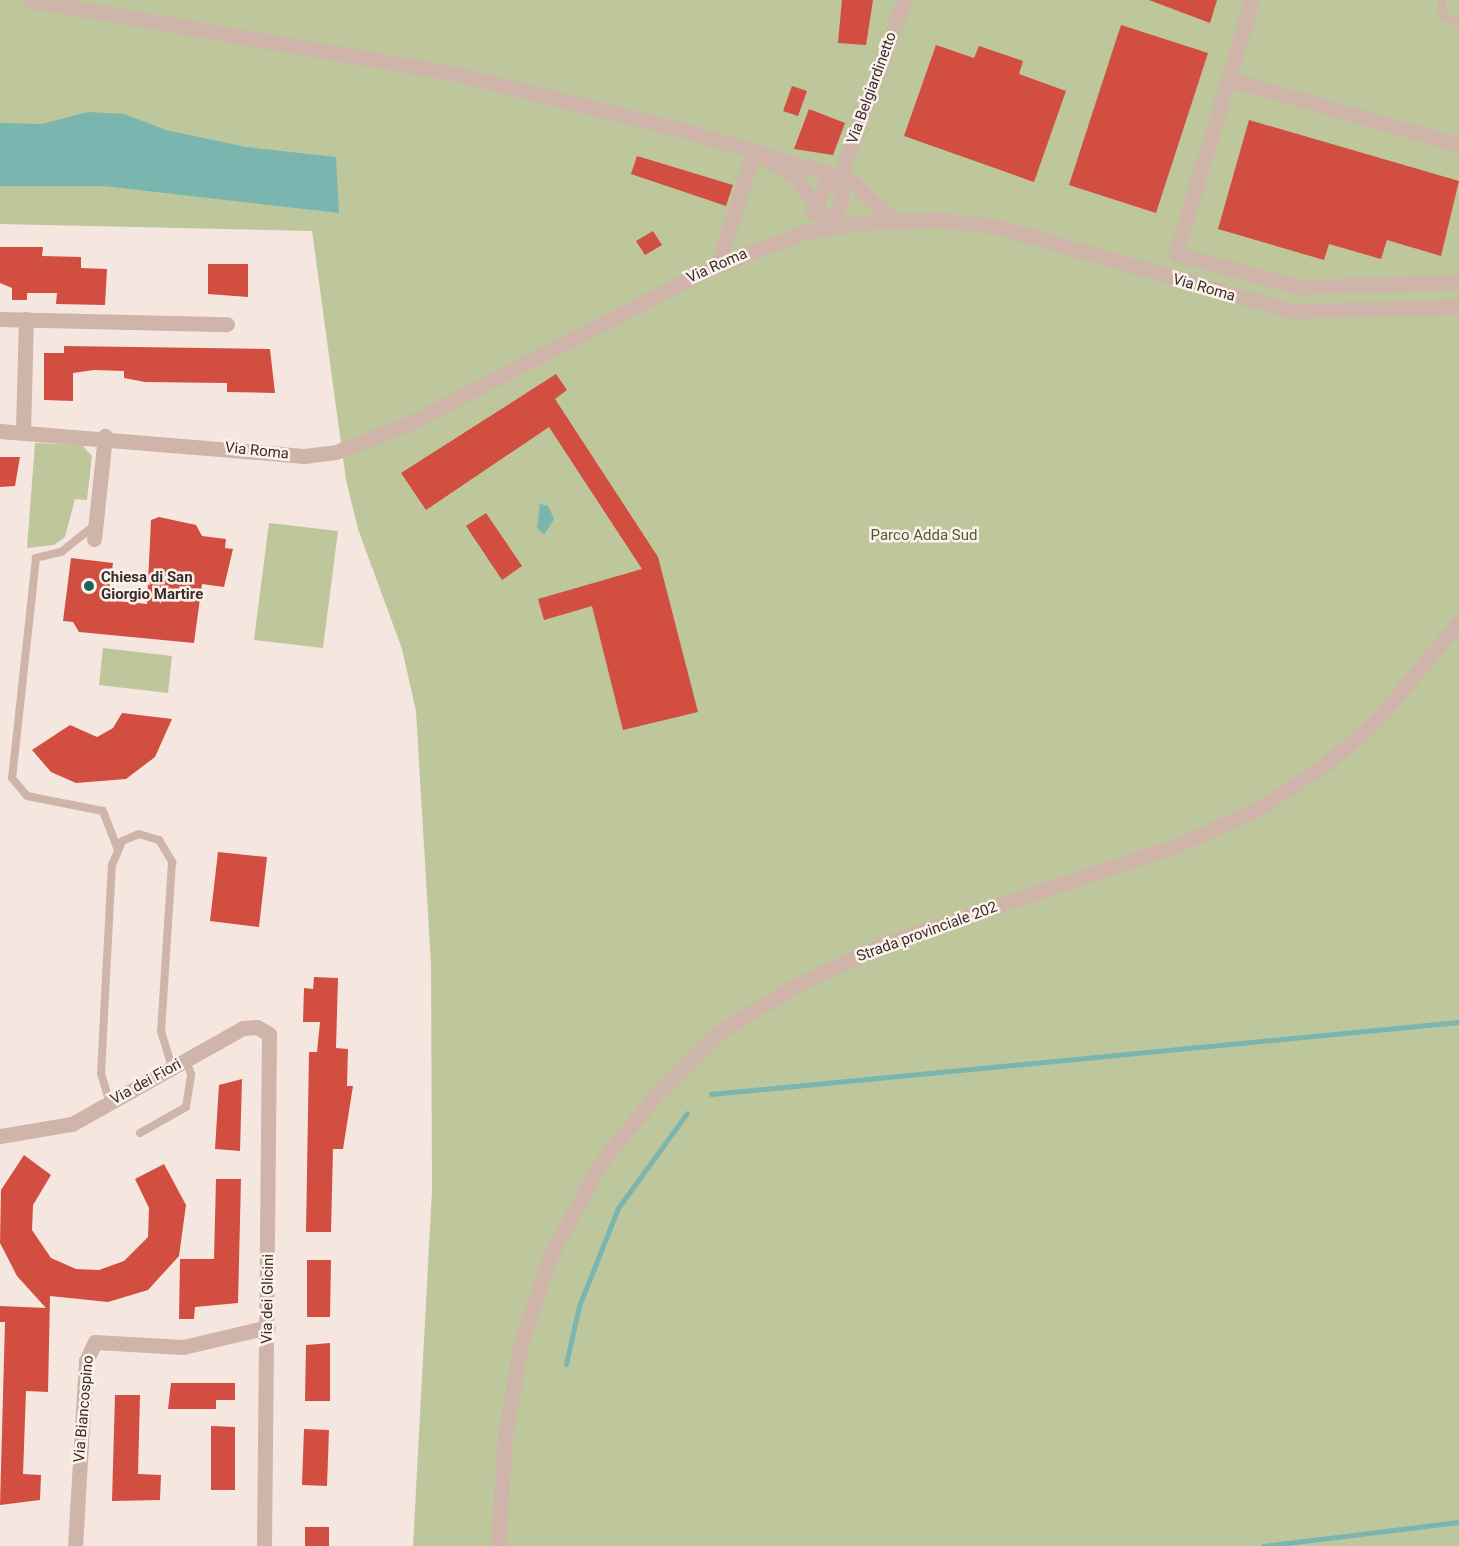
<!DOCTYPE html>
<html>
<head>
<meta charset="utf-8">
<style>
  body { margin:0 }
  #map { position:relative; width:1459px; height:1546px; overflow:hidden; background:#f5e7df; font-family:Roboto,sans-serif }
  div>[style] { position:absolute }
  .green>* { inset:0; background:#bec69c }
  .water>* { inset:0; background:#7ab5af }
  .stream>* { height:5px; margin:-2.5px; padding:0 2.5px; transform-origin:2.5px; border-radius:2.5px; background:#7ab5af }
  .building>* { inset:0; background:#d14e41 }
  .service>* { height:8px; margin:-4px; padding:0 4px; transform-origin:4px; border-radius:4px; background:#cfb4a9 }
  .minor>* { height:15px; margin:-7.5px; padding:0 7.5px; transform-origin:7.5px; border-radius:7.5px; background:#cfb4a9 }
  .tertiary>* { height:15px; margin:-7.5px; padding:0 7.5px; transform-origin:7.5px; border-radius:7.5px; background:#cfb4a9 }
  .dots>* { width:16px; height:16px; translate:-50% -50%; box-sizing:border-box; border:3px solid #fcf2ec; border-radius:50% }
  span { translate:-50% -50%; white-space:nowrap; text-align:center; line-height:1.15; -webkit-text-stroke:5px #fcf2ec; paint-order:stroke }
  .street-label { font-size:15px; color:#3b2c29 }
  .park-label { font-size:15px; color:#515c2a }
  .poi-label { font-size:15px; color:#3b2c29; font-weight:700 }
  .left { translate:0 -50%; text-align:left }
</style>
</head>
<body>
<div id="map">
  <div class="green">
    <div style="clip-path:polygon(0 0,1459px 0,1459px 1546px,413px 1546px,432px 1190px,431px 964px,416px 711px,402px 649px,358px 529px,346px 480px,312px 231px,0 224px)"></div>
    <div style="clip-path:polygon(35px 443px,82px 445px,92px 456px,87px 500px,75px 499px,65px 537px,54px 545px,27px 548px)"></div>
    <div style="clip-path:polygon(269px 523px,338px 531px,323px 648px,254px 640px)"></div>
    <div style="clip-path:polygon(103px 648px,172px 656px,168px 693px,99px 685px)"></div>
  </div>
  <div class="water">
    <div style="clip-path:polygon(88px 112px,124px 114px,166px 130px,246px 147px,336px 157px,339px 213px,104px 186px,0 186px,0 123px,42px 124px)"></div>
    <div style="clip-path:polygon(540px 504px,548px 506px,554px 519px,544px 535px,537px 528px)"></div>
  </div>
  <div class="stream">
    <div style="left:711px;top:1094px;width:751px;rotate:-5.5deg"></div>
    <div style="left:566px;top:1364px;width:59px;rotate:-77.4deg"></div>
    <div style="left:579px;top:1306px;width:105px;rotate:-68.3deg"></div>
    <div style="left:618px;top:1208px;width:117px;rotate:-54deg"></div>
    <div style="left:1263px;top:1546px;width:197px;rotate:-7deg"></div>
  </div>
  <div class="building">
    <div style="clip-path:polygon(842px 0,873px 0,866px 45px,838px 43px)"></div>
    <div style="clip-path:polygon(1149px 0,1217px 0,1210px 23px)"></div>
    <div style="clip-path:polygon(1121px 25px,1208px 53px,1156px 213px,1069px 185px)"></div>
    <div style="clip-path:polygon(936px 45px,974px 58px,979px 46px,1023px 61px,1019px 74px,1066px 91px,1034px 182px,904px 136px)"></div>
    <div style="clip-path:polygon(792px 86px,807px 91px,798px 116px,783px 111px)"></div>
    <div style="clip-path:polygon(809px 109px,845px 123px,833px 155px,794px 149px)"></div>
    <div style="clip-path:polygon(1249px 120px,1459px 181px,1441px 256px,1387px 240px,1381px 259px,1329px 244px,1324px 260px,1218px 229px)"></div>
    <div style="clip-path:polygon(637px 156px,733px 185px,726px 206px,631px 174px)"></div>
    <div style="clip-path:polygon(653px 231px,662px 245px,645px 255px,636px 241px)"></div>
    <div style="clip-path:polygon(0 247px,43px 247px,42px 256px,81px 257px,81px 268px,107px 269px,105px 305px,56px 304px,57px 293px,27px 293px,27px 300px,12px 300px,12px 288px,0 283px)"></div>
    <div style="clip-path:polygon(208px 264px,248px 264px,248px 297px,208px 294px)"></div>
    <div style="clip-path:polygon(64px 346px,270px 349px,275px 393px,227px 392px,227px 383px,145px 382px,124px 378px,124px 371px,94px 370px,73px 373px,73px 401px,44px 400px,44px 353px,64px 353px)"></div>
    <div style="clip-path:polygon(556px 374px,567px 390px,555px 399px,658px 557px,698px 712px,623px 730px,592px 606px,544px 620px,538px 599px,642px 569px,549px 427px,426px 510px,401px 473px)"></div>
    <div style="clip-path:polygon(0 457px,20px 457px,15px 486px,0 487px)"></div>
    <div style="clip-path:polygon(486px 513px,522px 566px,502px 580px,466px 526px)"></div>
    <div style="clip-path:polygon(159px 517px,196px 525px,202px 536px,226px 539px,225px 548px,233px 549px,224px 587px,202px 584px,194px 643px,79px 632px,73px 622px,63px 621px,71px 558px,113px 563px,108px 600px,147px 604px,151px 520px)"></div>
    <div style="clip-path:polygon(122px 713px,172px 719px,155px 757px,126px 779px,76px 783px,51px 772px,32px 750px,70px 725px,97px 737px,113px 728px)"></div>
    <div style="clip-path:polygon(218px 852px,267px 857px,259px 927px,210px 921px)"></div>
    <div style="clip-path:polygon(314px 977px,338px 978px,336px 1048px,348px 1049px,347px 1086px,353px 1086px,343px 1149px,333px 1149px,331px 1232px,306px 1232px,309px 1052px,317px 1052px,320px 1022px,303px 1022px,304px 988px,313px 989px)"></div>
    <div style="clip-path:polygon(242px 1079px,240px 1151px,215px 1149px,219px 1085px)"></div>
    <div style="clip-path:polygon(24px 1155px,51px 1175px,33px 1205px,32px 1230px,51px 1258px,76px 1269px,99px 1270px,124px 1261px,148px 1237px,149px 1208px,135px 1179px,164px 1164px,186px 1205px,179px 1256px,148px 1290px,108px 1302px,50px 1296px,48px 1392px,26px 1391px,23px 1474px,41px 1475px,40px 1500px,0 1505px,5px 1322px,0 1322px,0 1306px,46px 1308px,17px 1276px,0 1243px,1px 1190px)"></div>
    <div style="clip-path:polygon(216px 1179px,241px 1179px,238px 1303px,195px 1307px,194px 1319px,179px 1319px,180px 1259px,214px 1259px)"></div>
    <div style="clip-path:polygon(307px 1260px,331px 1260px,330px 1317px,307px 1317px)"></div>
    <div style="clip-path:polygon(330px 1343px,330px 1401px,305px 1401px,306px 1345px)"></div>
    <div style="clip-path:polygon(171px 1383px,235px 1383px,235px 1400px,216px 1400px,216px 1409px,168px 1409px)"></div>
    <div style="clip-path:polygon(115px 1395px,140px 1395px,138px 1474px,161px 1475px,160px 1500px,112px 1501px)"></div>
    <div style="clip-path:polygon(211px 1426px,235px 1427px,235px 1490px,211px 1490px)"></div>
    <div style="clip-path:polygon(304px 1429px,329px 1430px,327px 1486px,302px 1485px)"></div>
    <div style="clip-path:polygon(305px 1527px,329px 1527px,329px 1546px,305px 1546px)"></div>
  </div>
  <div class="service">
    <div style="left:1442px;top:0;width:15px;rotate:86deg"></div>
    <div style="left:1443px;top:15px;width:18px;rotate:27deg"></div>
    <div style="left:95px;top:525px;width:43px;rotate:141.5deg"></div>
    <div style="left:61px;top:552px;width:26px;rotate:167deg"></div>
    <div style="left:36px;top:558px;width:221px;rotate:96.2deg"></div>
    <div style="left:12px;top:778px;width:23px;rotate:50deg"></div>
    <div style="left:27px;top:796px;width:77px;rotate:11.2deg"></div>
    <div style="left:103px;top:811px;width:40px;rotate:69deg"></div>
    <div style="left:110px;top:1103px;width:31px;rotate:-107deg"></div>
    <div style="left:101px;top:1073px;width:208px;rotate:-87deg"></div>
    <div style="left:112px;top:865px;width:26px;rotate:-67deg"></div>
    <div style="left:122px;top:841px;width:18px;rotate:-22deg"></div>
    <div style="left:139px;top:834px;width:21px;rotate:17deg"></div>
    <div style="left:159px;top:840px;width:26px;rotate:59deg"></div>
    <div style="left:172px;top:862px;width:169px;rotate:93.7deg"></div>
    <div style="left:161px;top:1031px;width:39px;rotate:73deg"></div>
    <div style="left:140px;top:1133px;width:53px;rotate:-29.5deg"></div>
    <div style="left:186px;top:1107px;width:33px;rotate:-81deg"></div>
    <div style="left:191px;top:1074px;width:14px;rotate:-111deg"></div>
  </div>
  <div class="minor">
    <div style="left:29px;top:0;width:425px;rotate:9.8deg"></div>
    <div style="left:448px;top:72px;width:249px;rotate:13.9deg"></div>
    <div style="left:690px;top:132px;width:169px;rotate:16.8deg"></div>
    <div style="left:852px;top:181px;width:57px;rotate:44.3deg"></div>
    <div style="left:1252px;top:0;width:265px;rotate:106.7deg"></div>
    <div style="left:1176px;top:254px;width:128px;rotate:14.9deg"></div>
    <div style="left:1300px;top:287px;width:159px;rotate:-1.8deg"></div>
    <div style="left:1228px;top:79px;width:240px;rotate:15.9deg"></div>
    <div style="left:812px;top:213px;width:28px;rotate:-64deg"></div>
    <div style="left:824px;top:188px;width:20px;rotate:-37deg"></div>
    <div style="left:830px;top:226px;width:30px;rotate:-66deg"></div>
    <div style="left:842px;top:199px;width:23px;rotate:-95deg"></div>
    <div style="left:840px;top:176px;width:187px;rotate:-70deg"></div>
    <div style="left:717px;top:265px;width:120px;rotate:-72deg"></div>
    <div style="left:754px;top:151px;width:49px;rotate:32.4deg"></div>
    <div style="left:795px;top:177px;width:60px;rotate:54.5deg"></div>
    <div style="left:0;top:319px;width:227px;rotate:1.3deg"></div>
    <div style="left:0;top:431px;width:305px;rotate:4.7deg"></div>
    <div style="left:304px;top:456px;width:32px;rotate:-7deg"></div>
    <div style="left:336px;top:452px;width:77px;rotate:-21.3deg"></div>
    <div style="left:408px;top:424px;width:331px;rotate:-27.3deg"></div>
    <div style="left:702px;top:272px;width:106px;rotate:-21.5deg"></div>
    <div style="left:801px;top:233px;width:60px;rotate:-9.6deg"></div>
    <div style="left:860px;top:223px;width:79px;rotate:-2.2deg"></div>
    <div style="left:939px;top:220px;width:56px;rotate:6.1deg"></div>
    <div style="left:995px;top:226px;width:308px;rotate:16deg"></div>
    <div style="left:1291px;top:311px;width:168px;rotate:-1.4deg"></div>
    <div style="left:23px;top:431px;width:112px;rotate:-88.5deg"></div>
    <div style="left:94px;top:539px;width:104px;rotate:-83.9deg"></div>
    <div style="left:0;top:1136px;width:73px;rotate:-9.5deg"></div>
    <div style="left:72px;top:1124px;width:196px;rotate:-29.3deg"></div>
    <div style="left:243px;top:1028px;width:14px;rotate:-4deg"></div>
    <div style="left:257px;top:1027px;width:14px;rotate:30deg"></div>
    <div style="left:269px;top:1034px;width:512px;rotate:90.56deg"></div>
    <div style="left:75px;top:1546px;width:185px;rotate:-86.6deg"></div>
    <div style="left:86px;top:1361px;width:21px;rotate:-65deg"></div>
    <div style="left:95px;top:1342px;width:88px;rotate:3.3deg"></div>
    <div style="left:183px;top:1347px;width:87px;rotate:-13.2deg"></div>
  </div>
  <div class="tertiary">
    <div style="left:498px;top:1546px;width:111px;rotate:-86.4deg"></div>
    <div style="left:505px;top:1435px;width:93px;rotate:-80.1deg"></div>
    <div style="left:521px;top:1343px;width:92px;rotate:-71.6deg"></div>
    <div style="left:550px;top:1256px;width:105px;rotate:-61.5deg"></div>
    <div style="left:600px;top:1164px;width:87px;rotate:-51deg"></div>
    <div style="left:655px;top:1096px;width:91px;rotate:-45deg"></div>
    <div style="left:719px;top:1032px;width:87px;rotate:-31.3deg"></div>
    <div style="left:793px;top:987px;width:98px;rotate:-25.5deg"></div>
    <div style="left:881px;top:945px;width:313px;rotate:-18.6deg"></div>
    <div style="left:1178px;top:845px;width:85px;rotate:-24.2deg"></div>
    <div style="left:1256px;top:810px;width:85px;rotate:-33.5deg"></div>
    <div style="left:1327px;top:763px;width:60px;rotate:-40.3deg"></div>
    <div style="left:1373px;top:724px;width:133px;rotate:-49.9deg"></div>
  </div>
  <div class="dots">
    <div style="left:89px;top:586px;background:#1a625c"></div>
  </div>
  <div class="street-label">
    <span style="left:872px;top:88px;rotate:-70deg">Via Belgiardinetto</span>
    <span style="left:717px;top:266px;rotate:-24deg">Via Roma</span>
    <span style="left:1204px;top:288px;rotate:16deg">Via Roma</span>
    <span style="left:257px;top:451px;rotate:6deg">Via Roma</span>
    <span style="left:927px;top:932px;rotate:-20deg">Strada provinciale 202</span>
    <span style="left:146px;top:1082px;rotate:-29deg">Via dei Fiori</span>
    <span style="left:268px;top:1299px;rotate:-89deg">Via dei Glicini</span>
    <span style="left:84px;top:1409px;rotate:-85deg">Via Biancospino</span>
  </div>
  <div class="park-label">
    <span style="left:924px;top:536px">Parco Adda Sud</span>
  </div>
  <div class="poi-label">
    <span class="left" style="left:101px;top:586px">Chiesa di San<br>Giorgio Martire</span>
  </div>
</div>
</body>
</html>
